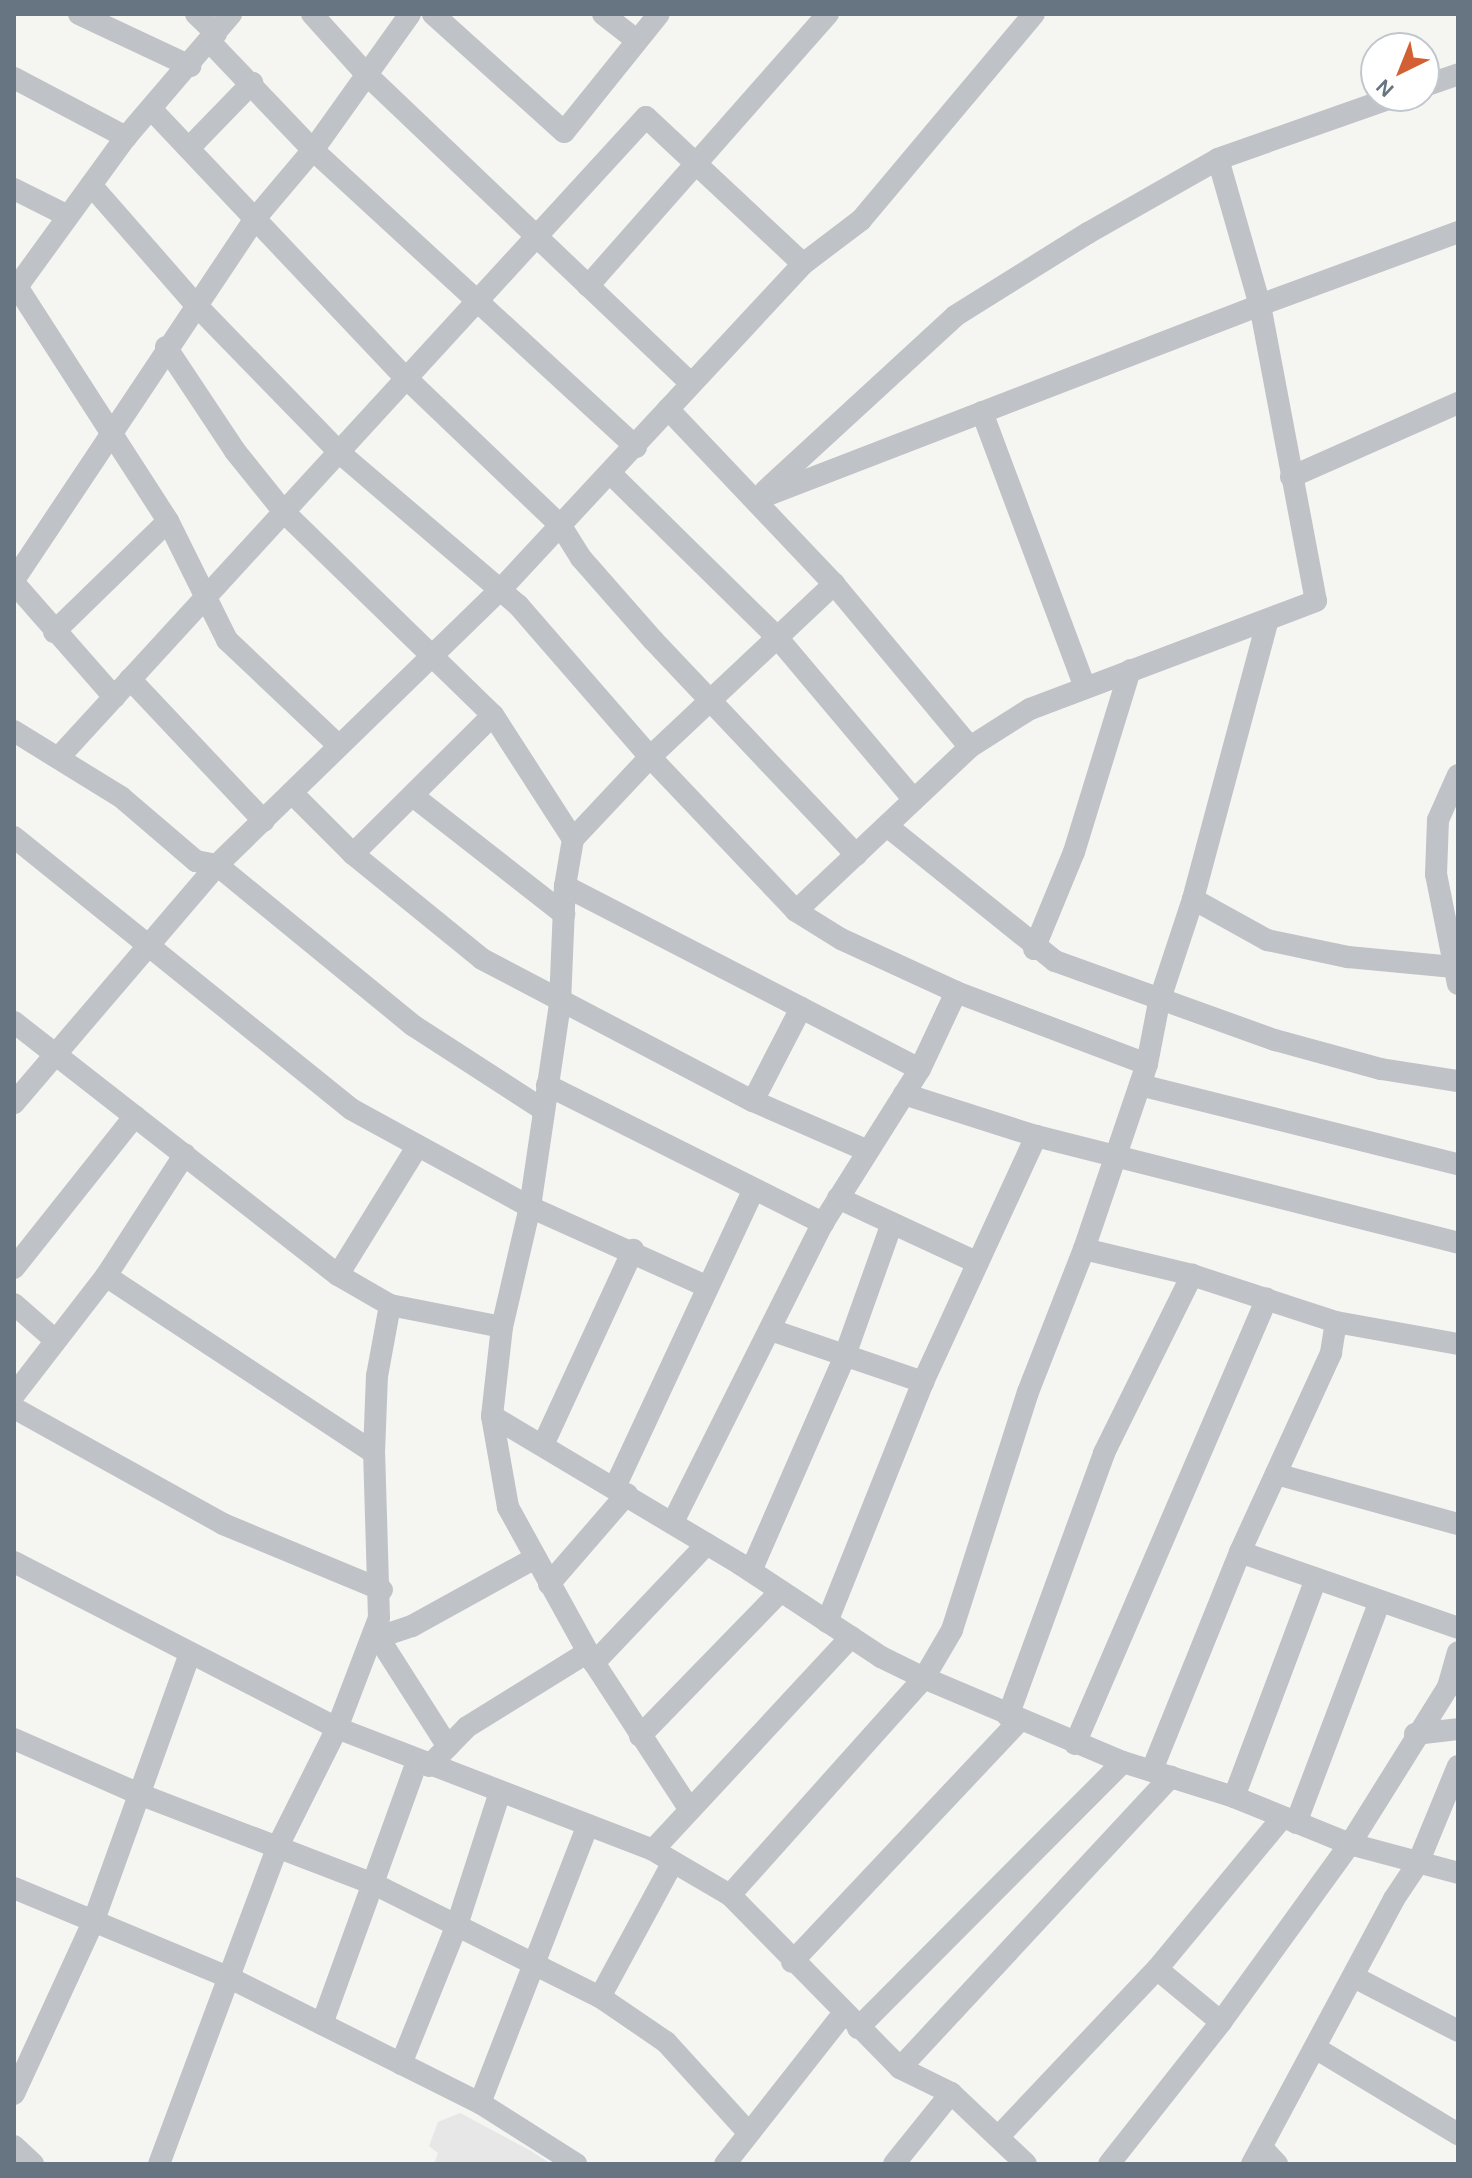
<!DOCTYPE html>
<html>
<head>
<meta charset="utf-8">
<style>
  body { margin:0 }
  #map { position:relative; width:1472px; height:2178px; overflow:hidden; background:#f5f5f2; font-family:Karla,sans-serif }
  div>[style] { position:absolute }
  .built>* { inset:0; background:#e6e7e6 }
  .minor>* { height:22px; margin:-11px; padding:0 11px; transform-origin:11px; border-radius:11px; background:#bfc2c6 }
  span { translate:-50% -50%; white-space:nowrap; text-align:center; line-height:1.15; -webkit-text-stroke:8px #fff; paint-order:stroke }
  .frame { position:absolute; inset:0; border:16px solid #677481; pointer-events:none }
  .north { position:absolute; left:1360px; top:32px; width:80px; height:80px; box-sizing:border-box; background:#fff; border:2px solid #c2c7cd; border-radius:50%; rotate:223deg; font-size:22px; font-weight:700; line-height:32px; text-align:center; color:#677481 }
  .north::after { content:''; display:block; margin:auto; width:28px; height:36px; background:#d35f34; clip-path:polygon(50% 0,100% 100%,50% 72%,0 100%) }
</style>
</head>
<body>
<div id="map">
  <div class="built">
    <div style="clip-path:polygon(460px 2113px,531px 2151px,551px 2164px,434px 2164px,438px 2153px,429px 2146px,438px 2122px)"></div>
  </div>
  <div class="minor">
    <div style="left:79px;top:14px;width:123px;rotate:25.1deg"></div>
    <div style="left:196px;top:14px;width:28px;rotate:44deg"></div>
    <div style="left:312px;top:14px;width:82px;rotate:48deg"></div>
    <div style="left:367px;top:75px;width:445px;rotate:43.6deg"></div>
    <div style="left:433px;top:14px;width:176px;rotate:42deg"></div>
    <div style="left:564px;top:132px;width:151px;rotate:-51.2deg"></div>
    <div style="left:603px;top:14px;width:42px;rotate:38.2deg"></div>
    <div style="left:210px;top:42px;width:149px;rotate:46.4deg"></div>
    <div style="left:313px;top:150px;width:439px;rotate:42.6deg"></div>
    <div style="left:14px;top:78px;width:127px;rotate:27.8deg"></div>
    <div style="left:1424px;top:86px;width:36px;rotate:-19deg"></div>
    <div style="left:153px;top:111px;width:365px;rotate:46.6deg"></div>
    <div style="left:404px;top:376px;width:217px;rotate:43.7deg"></div>
    <div style="left:561px;top:526px;width:38px;rotate:58deg"></div>
    <div style="left:581px;top:558px;width:109px;rotate:48.7deg"></div>
    <div style="left:653px;top:640px;width:296px;rotate:46.6deg"></div>
    <div style="left:189px;top:148px;width:91px;rotate:-45.9deg"></div>
    <div style="left:1218px;top:159px;width:152px;rotate:74deg"></div>
    <div style="left:1260px;top:305px;width:211px;rotate:-20.2deg"></div>
    <div style="left:91px;top:185px;width:161px;rotate:48.8deg"></div>
    <div style="left:197px;top:306px;width:206px;rotate:45.8deg"></div>
    <div style="left:341px;top:454px;width:233px;rotate:40.5deg"></div>
    <div style="left:518px;top:605px;width:201px;rotate:49deg"></div>
    <div style="left:650px;top:757px;width:212px;rotate:46.5deg"></div>
    <div style="left:796px;top:911px;width:53px;rotate:31.9deg"></div>
    <div style="left:841px;top:939px;width:127px;rotate:24.7deg"></div>
    <div style="left:956px;top:992px;width:204px;rotate:20.7deg"></div>
    <div style="left:14px;top:189px;width:60px;rotate:26.6deg"></div>
    <div style="left:14px;top:282px;width:284px;rotate:57.2deg"></div>
    <div style="left:168px;top:521px;width:133px;rotate:63.6deg"></div>
    <div style="left:227px;top:640px;width:153px;rotate:43.4deg"></div>
    <div style="left:588px;top:286px;width:363px;rotate:-48.6deg"></div>
    <div style="left:14px;top:291px;width:190px;rotate:-54deg"></div>
    <div style="left:126px;top:137px;width:162px;rotate:-49.5deg"></div>
    <div style="left:166px;top:347px;width:125px;rotate:56.4deg"></div>
    <div style="left:235px;top:451px;width:78px;rotate:51.2deg"></div>
    <div style="left:284px;top:512px;width:291px;rotate:44.2deg"></div>
    <div style="left:493px;top:715px;width:148px;rotate:57.2deg"></div>
    <div style="left:668px;top:409px;width:241px;rotate:46.5deg"></div>
    <div style="left:834px;top:584px;width:212px;rotate:50.2deg"></div>
    <div style="left:982px;top:412px;width:294px;rotate:69.5deg"></div>
    <div style="left:611px;top:474px;width:231px;rotate:44.5deg"></div>
    <div style="left:776px;top:636px;width:214px;rotate:49.9deg"></div>
    <div style="left:1291px;top:477px;width:183px;rotate:-23.9deg"></div>
    <div style="left:765px;top:491px;width:258px;rotate:-42.6deg"></div>
    <div style="left:955px;top:316px;width:157px;rotate:-32deg"></div>
    <div style="left:1088px;top:233px;width:150px;rotate:-29.6deg"></div>
    <div style="left:1218px;top:159px;width:190px;rotate:-19.4deg"></div>
    <div style="left:755px;top:500px;width:541px;rotate:-21.11deg"></div>
    <div style="left:1260px;top:305px;width:301px;rotate:79.3deg"></div>
    <div style="left:1316px;top:601px;width:306px;rotate:159.3deg"></div>
    <div style="left:1030px;top:709px;width:71px;rotate:147.7deg"></div>
    <div style="left:970px;top:747px;width:239px;rotate:136.7deg"></div>
    <div style="left:14px;top:580px;width:431px;rotate:-56.3deg"></div>
    <div style="left:253px;top:221px;width:93px;rotate:-49.8deg"></div>
    <div style="left:313px;top:150px;width:167px;rotate:-54.5deg"></div>
    <div style="left:14px;top:583px;width:152px;rotate:48.7deg"></div>
    <div style="left:54px;top:632px;width:159px;rotate:-44.2deg"></div>
    <div style="left:130px;top:679px;width:195px;rotate:46.7deg"></div>
    <div style="left:14px;top:731px;width:126px;rotate:31.7deg"></div>
    <div style="left:121px;top:797px;width:99px;rotate:40.5deg"></div>
    <div style="left:196px;top:861px;width:21px;rotate:11deg"></div>
    <div style="left:217px;top:865px;width:254px;rotate:39.3deg"></div>
    <div style="left:414px;top:1026px;width:155px;rotate:32.9deg"></div>
    <div style="left:60px;top:756px;width:867px;rotate:-47.48deg"></div>
    <div style="left:646px;top:117px;width:215px;rotate:43.1deg"></div>
    <div style="left:1458px;top:775px;width:49px;rotate:114deg"></div>
    <div style="left:1438px;top:820px;width:54px;rotate:92.1deg"></div>
    <div style="left:1436px;top:874px;width:112px;rotate:78.7deg"></div>
    <div style="left:292px;top:793px;width:86px;rotate:45deg"></div>
    <div style="left:353px;top:854px;width:166px;rotate:39.1deg"></div>
    <div style="left:482px;top:959px;width:306px;rotate:27.7deg"></div>
    <div style="left:753px;top:1101px;width:125px;rotate:23.5deg"></div>
    <div style="left:413px;top:796px;width:192px;rotate:38deg"></div>
    <div style="left:887px;top:826px;width:216px;rotate:38.8deg"></div>
    <div style="left:1055px;top:961px;width:234px;rotate:19.8deg"></div>
    <div style="left:1275px;top:1040px;width:110px;rotate:15.3deg"></div>
    <div style="left:1381px;top:1069px;width:78px;rotate:8.9deg"></div>
    <div style="left:14px;top:837px;width:433px;rotate:38.9deg"></div>
    <div style="left:351px;top:1109px;width:204px;rotate:28.7deg"></div>
    <div style="left:530px;top:1207px;width:193px;rotate:24.2deg"></div>
    <div style="left:353px;top:854px;width:197px;rotate:-44.8deg"></div>
    <div style="left:565px;top:886px;width:399px;rotate:27.3deg"></div>
    <div style="left:1193px;top:899px;width:85px;rotate:29deg"></div>
    <div style="left:1267px;top:940px;width:83px;rotate:11.9deg"></div>
    <div style="left:1348px;top:957px;width:106px;rotate:5.4deg"></div>
    <div style="left:1034px;top:949px;width:105px;rotate:-67.6deg"></div>
    <div style="left:1074px;top:852px;width:190px;rotate:-72.9deg"></div>
    <div style="left:14px;top:1022px;width:411px;rotate:38deg"></div>
    <div style="left:338px;top:1275px;width:60px;rotate:30deg"></div>
    <div style="left:390px;top:1305px;width:114px;rotate:11.1deg"></div>
    <div style="left:547px;top:1085px;width:309px;rotate:26.6deg"></div>
    <div style="left:1140px;top:1085px;width:328px;rotate:14deg"></div>
    <div style="left:904px;top:1094px;width:139px;rotate:17.7deg"></div>
    <div style="left:1036px;top:1136px;width:435px;rotate:14.2deg"></div>
    <div style="left:753px;top:1101px;width:105px;rotate:-62.7deg"></div>
    <div style="left:14px;top:1103px;width:313px;rotate:-49.5deg"></div>
    <div style="left:217px;top:865px;width:396px;rotate:-44.2deg"></div>
    <div style="left:501px;top:589px;width:444px;rotate:-47.1deg"></div>
    <div style="left:803px;top:264px;width:73px;rotate:-37.2deg"></div>
    <div style="left:861px;top:220px;width:269px;rotate:-50deg"></div>
    <div style="left:838px;top:1198px;width:154px;rotate:24.9deg"></div>
    <div style="left:1084px;top:1249px;width:111px;rotate:13.5deg"></div>
    <div style="left:1192px;top:1275px;width:151px;rotate:18.1deg"></div>
    <div style="left:1336px;top:1322px;width:124px;rotate:10.2deg"></div>
    <div style="left:14px;top:1268px;width:194px;rotate:-51.5deg"></div>
    <div style="left:338px;top:1275px;width:150px;rotate:-58.3deg"></div>
    <div style="left:106px;top:1276px;width:321px;rotate:33.4deg"></div>
    <div style="left:14px;top:1304px;width:53px;rotate:41.2deg"></div>
    <div style="left:771px;top:1330px;width:161px;rotate:18.9deg"></div>
    <div style="left:14px;top:1395px;width:150px;rotate:-52.3deg"></div>
    <div style="left:106px;top:1276px;width:145px;rotate:-57.1deg"></div>
    <div style="left:14px;top:1408px;width:239px;rotate:29deg"></div>
    <div style="left:223px;top:1524px;width:172px;rotate:22.5deg"></div>
    <div style="left:492px;top:1416px;width:289px;rotate:30.8deg"></div>
    <div style="left:740px;top:1564px;width:169px;rotate:33.4deg"></div>
    <div style="left:881px;top:1657px;width:48px;rotate:26deg"></div>
    <div style="left:924px;top:1678px;width:216px;rotate:22.9deg"></div>
    <div style="left:1123px;top:1762px;width:116px;rotate:17.5deg"></div>
    <div style="left:1234px;top:1797px;width:125px;rotate:22.1deg"></div>
    <div style="left:1350px;top:1844px;width:112px;rotate:15deg"></div>
    <div style="left:543px;top:1445px;width:215px;rotate:-65.2deg"></div>
    <div style="left:1276px;top:1474px;width:189px;rotate:15.4deg"></div>
    <div style="left:615px;top:1487px;width:327px;rotate:-65deg"></div>
    <div style="left:673px;top:1522px;width:335px;rotate:-63.4deg"></div>
    <div style="left:823px;top:1223px;width:182px;rotate:-57.8deg"></div>
    <div style="left:920px;top:1069px;width:85px;rotate:-64.9deg"></div>
    <div style="left:1240px;top:1552px;width:231px;rotate:19.2deg"></div>
    <div style="left:14px;top:1562px;width:363px;rotate:27.2deg"></div>
    <div style="left:337px;top:1728px;width:339px;rotate:21.1deg"></div>
    <div style="left:653px;top:1850px;width:89px;rotate:30.3deg"></div>
    <div style="left:730px;top:1895px;width:243px;rotate:45.5deg"></div>
    <div style="left:900px;top:2068px;width:57px;rotate:26.1deg"></div>
    <div style="left:951px;top:2093px;width:103px;rotate:43.4deg"></div>
    <div style="left:751px;top:1571px;width:232px;rotate:-66.4deg"></div>
    <div style="left:844px;top:1358px;width:143px;rotate:-70.4deg"></div>
    <div style="left:549px;top:1584px;width:119px;rotate:-49.1deg"></div>
    <div style="left:827px;top:1622px;width:258px;rotate:-68.2deg"></div>
    <div style="left:923px;top:1382px;width:271px;rotate:-65.3deg"></div>
    <div style="left:378px;top:1637px;width:130px;rotate:57.5deg"></div>
    <div style="left:373px;top:1639px;width:41px;rotate:-18.4deg"></div>
    <div style="left:412px;top:1626px;width:141px;rotate:-28.9deg"></div>
    <div style="left:594px;top:1663px;width:164px;rotate:-46.5deg"></div>
    <div style="left:1008px;top:1716px;width:280px;rotate:-69.9deg"></div>
    <div style="left:1104px;top:1453px;width:199px;rotate:-63.7deg"></div>
    <div style="left:1415px;top:1734px;width:43px;rotate:-6.6deg"></div>
    <div style="left:640px;top:1736px;width:202px;rotate:-45.8deg"></div>
    <div style="left:14px;top:1739px;width:137px;rotate:23.7deg"></div>
    <div style="left:139px;top:1794px;width:254px;rotate:21deg"></div>
    <div style="left:376px;top:1885px;width:250px;rotate:26.6deg"></div>
    <div style="left:600px;top:1997px;width:80px;rotate:34.3deg"></div>
    <div style="left:666px;top:2042px;width:122px;rotate:47.7deg"></div>
    <div style="left:1075px;top:1744px;width:485px;rotate:-66.7deg"></div>
    <div style="left:429px;top:1766px;width:54px;rotate:-45.7deg"></div>
    <div style="left:467px;top:1727px;width:142px;rotate:-31.8deg"></div>
    <div style="left:1152px;top:1770px;width:235px;rotate:-68deg"></div>
    <div style="left:1240px;top:1552px;width:219px;rotate:-65.4deg"></div>
    <div style="left:1331px;top:1353px;width:31px;rotate:-81deg"></div>
    <div style="left:1234px;top:1797px;width:233px;rotate:-69.4deg"></div>
    <div style="left:690px;top:1810px;width:176px;rotate:-123.1deg"></div>
    <div style="left:594px;top:1663px;width:178px;rotate:-118.9deg"></div>
    <div style="left:508px;top:1507px;width:92px;rotate:-100deg"></div>
    <div style="left:492px;top:1416px;width:90px;rotate:-83.6deg"></div>
    <div style="left:502px;top:1327px;width:123px;rotate:-76.9deg"></div>
    <div style="left:530px;top:1207px;width:206px;rotate:-81.6deg"></div>
    <div style="left:560px;top:1003px;width:117px;rotate:-87.6deg"></div>
    <div style="left:565px;top:886px;width:48px;rotate:-80.3deg"></div>
    <div style="left:573px;top:839px;width:112px;rotate:-46.8deg"></div>
    <div style="left:650px;top:757px;width:253px;rotate:-43.2deg"></div>
    <div style="left:1296px;top:1823px;width:235px;rotate:-69.3deg"></div>
    <div style="left:653px;top:1850px;width:291px;rotate:-47.1deg"></div>
    <div style="left:14px;top:1888px;width:232px;rotate:22.6deg"></div>
    <div style="left:228px;top:1977px;width:282px;rotate:26.6deg"></div>
    <div style="left:480px;top:2103px;width:114px;rotate:32.4deg"></div>
    <div style="left:730px;top:1895px;width:291px;rotate:-48.2deg"></div>
    <div style="left:924px;top:1678px;width:56px;rotate:-59.7deg"></div>
    <div style="left:952px;top:1630px;width:250px;rotate:-72.3deg"></div>
    <div style="left:1028px;top:1392px;width:154px;rotate:-68.6deg"></div>
    <div style="left:1084px;top:1249px;width:195px;rotate:-71.2deg"></div>
    <div style="left:1147px;top:1064px;width:63px;rotate:-79deg"></div>
    <div style="left:1159px;top:1002px;width:108px;rotate:-71.7deg"></div>
    <div style="left:1193px;top:899px;width:287px;rotate:-75deg"></div>
    <div style="left:792px;top:1962px;width:331px;rotate:-46.7deg"></div>
    <div style="left:1157px;top:1969px;width:83px;rotate:39.6deg"></div>
    <div style="left:1354px;top:1977px;width:117px;rotate:27.4deg"></div>
    <div style="left:600px;top:1997px;width:153px;rotate:-61.6deg"></div>
    <div style="left:322px;top:2024px;width:280px;rotate:-70.1deg"></div>
    <div style="left:858px;top:2028px;width:375px;rotate:-45.1deg"></div>
    <div style="left:1317px;top:2049px;width:165px;rotate:31.1deg"></div>
    <div style="left:401px;top:2064px;width:150px;rotate:-68.1deg"></div>
    <div style="left:457px;top:1925px;width:137px;rotate:-72.1deg"></div>
    <div style="left:900px;top:2068px;width:398px;rotate:-47.1deg"></div>
    <div style="left:14px;top:2094px;width:192px;rotate:-65.3deg"></div>
    <div style="left:94px;top:1920px;width:281px;rotate:-70.2deg"></div>
    <div style="left:480px;top:2103px;width:296px;rotate:-68.8deg"></div>
    <div style="left:999px;top:2136px;width:230px;rotate:-46.6deg"></div>
    <div style="left:1157px;top:1969px;width:196px;rotate:-50.4deg"></div>
    <div style="left:14px;top:2146px;width:26px;rotate:43deg"></div>
    <div style="left:1263px;top:2149px;width:21px;rotate:47deg"></div>
    <div style="left:159px;top:2164px;width:340px;rotate:-69.5deg"></div>
    <div style="left:278px;top:1846px;width:132px;rotate:-63.4deg"></div>
    <div style="left:337px;top:1728px;width:118px;rotate:-69.1deg"></div>
    <div style="left:379px;top:1618px;width:165px;rotate:-91.7deg"></div>
    <div style="left:374px;top:1453px;width:77px;rotate:-87.8deg"></div>
    <div style="left:377px;top:1376px;width:72px;rotate:-79.6deg"></div>
    <div style="left:725px;top:2164px;width:191px;rotate:-51.8deg"></div>
    <div style="left:894px;top:2164px;width:91px;rotate:-51.2deg"></div>
    <div style="left:1109px;top:2164px;width:181px;rotate:-51.7deg"></div>
    <div style="left:1221px;top:2022px;width:220px;rotate:-54.1deg"></div>
    <div style="left:1350px;top:1844px;width:185px;rotate:-58deg"></div>
    <div style="left:1448px;top:1687px;width:36px;rotate:-74deg"></div>
    <div style="left:1252px;top:2164px;width:301px;rotate:-61.8deg"></div>
    <div style="left:1394px;top:1899px;width:43px;rotate:-56.3deg"></div>
    <div style="left:1418px;top:1863px;width:105px;rotate:-67.6deg"></div>
  </div>
  <div class="frame"></div>
  <div class="north">N</div>
</div>
</body>
</html>
